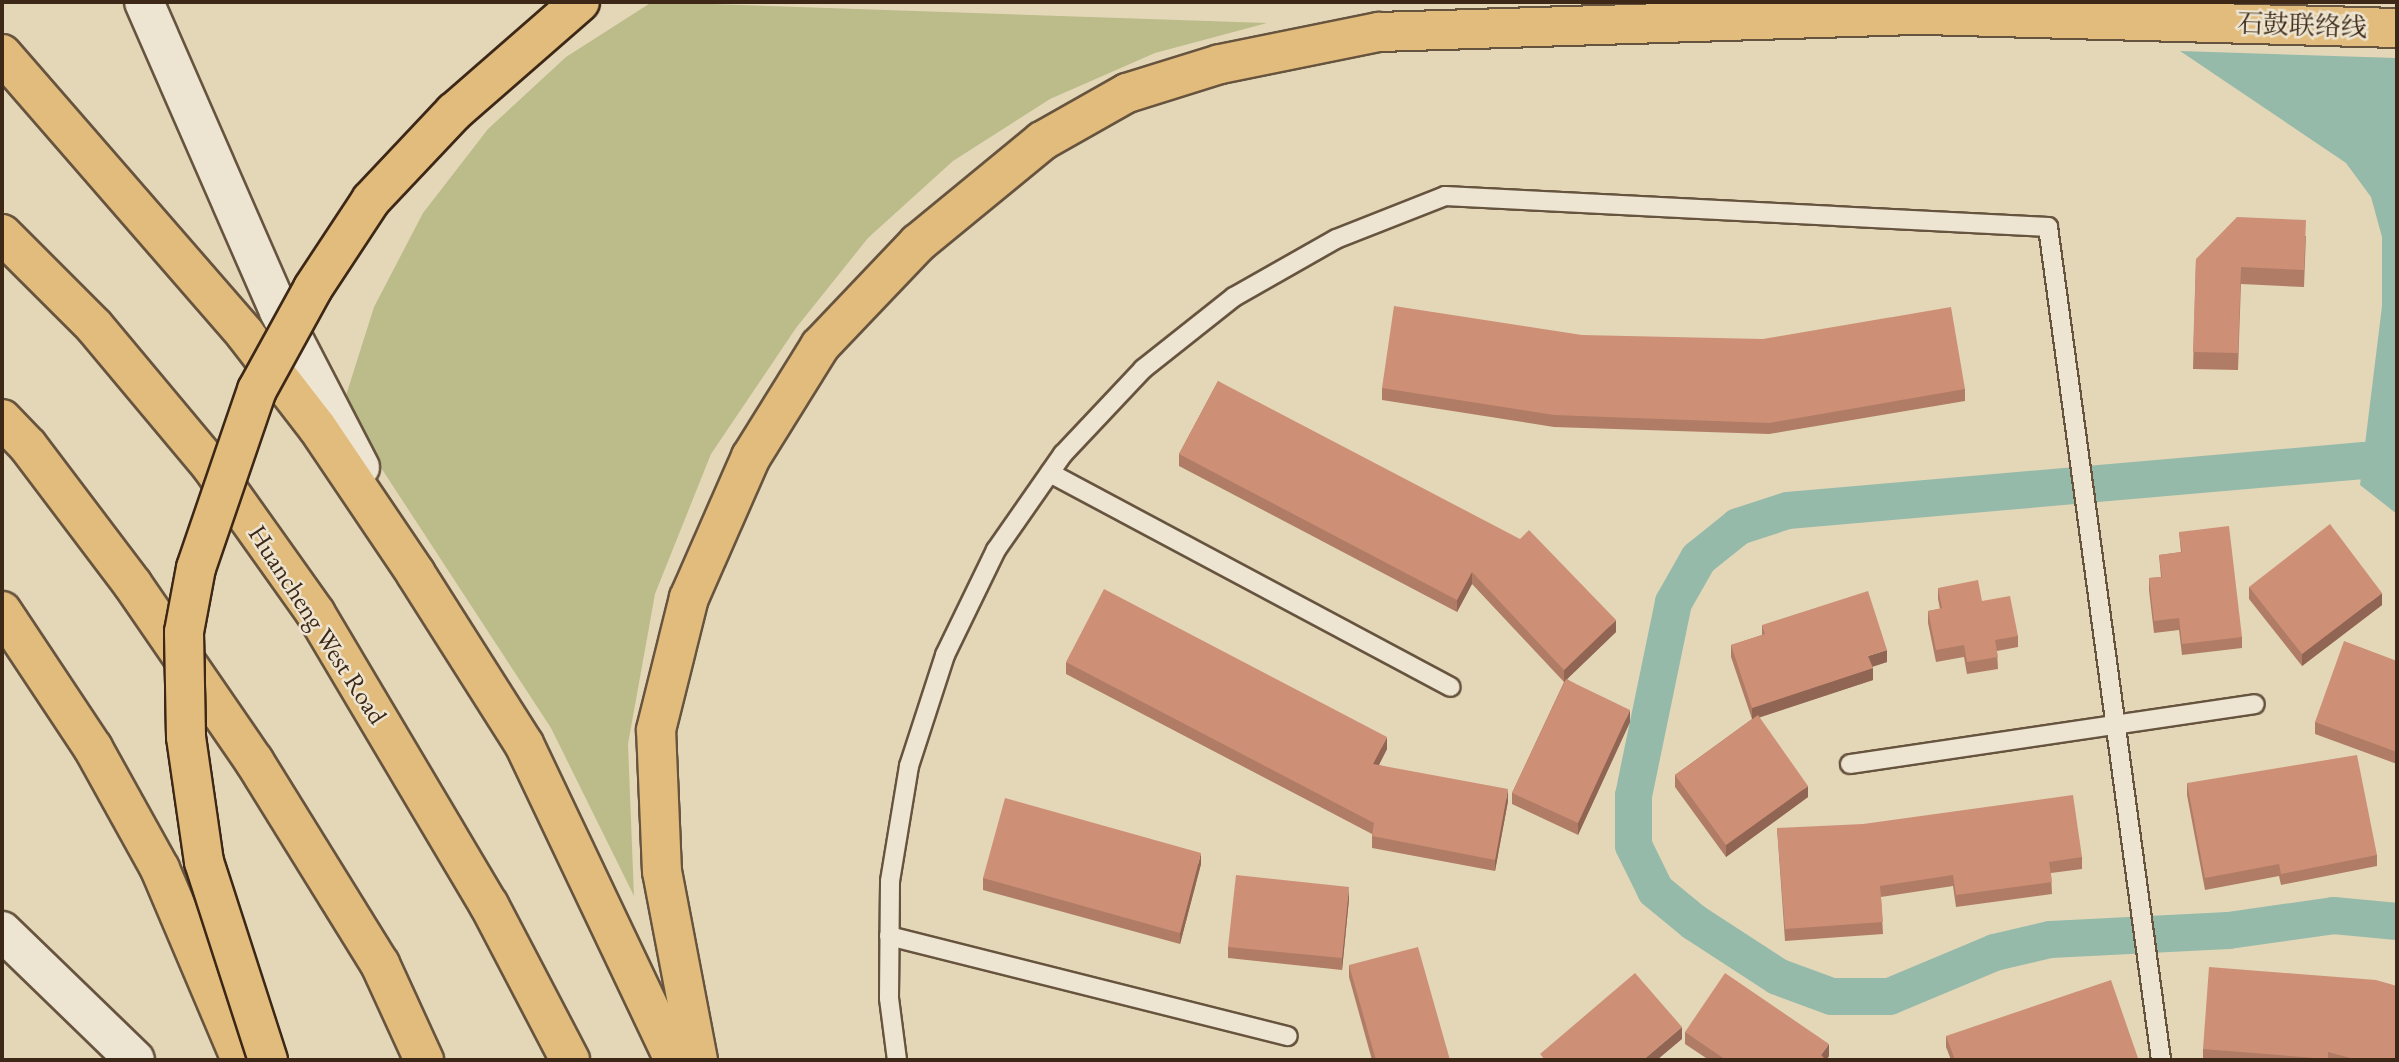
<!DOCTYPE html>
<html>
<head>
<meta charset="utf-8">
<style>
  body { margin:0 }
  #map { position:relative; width:2399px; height:1062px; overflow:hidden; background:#e4d7b8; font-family:"EB Garamond","Noto Serif SC",serif }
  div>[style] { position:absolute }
  .green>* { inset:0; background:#bbbc8a }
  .water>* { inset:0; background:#96baaa }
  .canal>* { height:37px; margin:-18.5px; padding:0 18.5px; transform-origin:18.5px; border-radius:18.5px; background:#96baaa }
  .roads { filter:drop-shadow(2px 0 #67543f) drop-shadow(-2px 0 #67543f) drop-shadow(0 2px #67543f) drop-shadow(0 -2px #67543f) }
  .lane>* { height:18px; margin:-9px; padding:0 9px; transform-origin:9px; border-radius:9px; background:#ede5d1 }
  .secondary>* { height:38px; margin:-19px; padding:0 19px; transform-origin:19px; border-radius:19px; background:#ede5d1 }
  .primary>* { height:38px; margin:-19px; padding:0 19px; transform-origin:19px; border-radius:19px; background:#e2bc7c }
  .highway>* { height:38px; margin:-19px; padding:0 19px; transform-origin:19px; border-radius:19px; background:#e2bc7c }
  .bridges { filter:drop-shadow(2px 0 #3d2817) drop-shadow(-2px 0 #3d2817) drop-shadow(0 2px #3d2817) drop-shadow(0 -2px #3d2817) }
  .highway-bridge>* { height:38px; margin:-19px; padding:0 19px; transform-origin:19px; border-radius:19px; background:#e2bc7c }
  .wall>* { inset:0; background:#b07c65 }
  .shaded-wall>* { inset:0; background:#906553 }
  .building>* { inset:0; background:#cd9076 }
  span { translate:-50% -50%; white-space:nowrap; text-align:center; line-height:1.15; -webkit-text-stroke:5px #ede5d1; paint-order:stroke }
  .street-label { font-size:26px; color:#3d2817 }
  .frame { position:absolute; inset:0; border:4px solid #3d2817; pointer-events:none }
</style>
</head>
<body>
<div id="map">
  <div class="green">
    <div style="clip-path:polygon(652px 2px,1267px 23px,1155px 53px,1050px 99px,953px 161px,868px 238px,796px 328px,711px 454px,655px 594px,628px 744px,634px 896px,551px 728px,342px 408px,374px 307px,423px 213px,488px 129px,566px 57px)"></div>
  </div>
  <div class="water">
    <div style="clip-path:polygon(2180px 51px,2397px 58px,2397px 514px,2360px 485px,2382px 306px,2382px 237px,2371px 197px,2346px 163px)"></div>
  </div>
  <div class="canal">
    <div style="left:2397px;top:470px;width:35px;rotate:-164deg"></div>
    <div style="left:2363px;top:460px;width:578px;rotate:175.04deg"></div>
    <div style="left:1787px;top:510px;width:52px;rotate:161.9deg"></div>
    <div style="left:1738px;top:526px;width:51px;rotate:141.3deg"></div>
    <div style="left:1698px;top:558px;width:51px;rotate:119.6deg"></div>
    <div style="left:1673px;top:602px;width:197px;rotate:101.7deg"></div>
    <div style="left:1633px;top:795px;width:50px;rotate:90deg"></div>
    <div style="left:1633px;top:845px;width:50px;rotate:63.9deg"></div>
    <div style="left:1655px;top:890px;width:50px;rotate:39.4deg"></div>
    <div style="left:1694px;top:922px;width:99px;rotate:33deg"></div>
    <div style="left:1777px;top:976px;width:58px;rotate:20.3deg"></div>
    <div style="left:1831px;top:996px;width:58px"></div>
    <div style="left:1889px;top:996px;width:114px;rotate:-22.7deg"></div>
    <div style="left:1994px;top:952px;width:57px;rotate:-13.1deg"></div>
    <div style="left:2050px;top:939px;width:178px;rotate:-2.9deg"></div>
    <div style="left:2228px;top:930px;width:106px;rotate:-8.1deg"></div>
    <div style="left:2333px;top:915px;width:64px;rotate:5.4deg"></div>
  </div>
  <div class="roads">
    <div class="lane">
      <div style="left:1050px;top:473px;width:454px;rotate:28.1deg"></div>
      <div style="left:1850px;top:764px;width:409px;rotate:-8.4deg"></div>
      <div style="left:889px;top:936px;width:411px;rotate:14.1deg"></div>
      <div style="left:897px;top:1060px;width:63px;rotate:-97.4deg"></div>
      <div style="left:889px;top:998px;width:117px;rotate:-89.5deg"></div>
      <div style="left:890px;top:881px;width:117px;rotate:-80.6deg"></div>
      <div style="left:909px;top:766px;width:117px;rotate:-72deg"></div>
      <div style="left:945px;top:655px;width:117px;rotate:-64.1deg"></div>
      <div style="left:996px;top:550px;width:117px;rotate:-55.1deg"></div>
      <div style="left:1063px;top:454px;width:117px;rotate:-46.7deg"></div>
      <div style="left:1143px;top:369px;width:116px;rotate:-38.4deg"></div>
      <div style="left:1234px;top:297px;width:117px;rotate:-29.6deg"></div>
      <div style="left:1336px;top:239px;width:117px;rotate:-21.5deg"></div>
      <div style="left:1445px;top:196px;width:604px;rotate:2.94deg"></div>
      <div style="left:2048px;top:227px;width:841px;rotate:82.27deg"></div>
    </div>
    <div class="secondary">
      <div style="left:144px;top:2px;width:337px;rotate:66.4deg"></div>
      <div style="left:279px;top:311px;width:176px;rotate:62.6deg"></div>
      <div style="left:2px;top:931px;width:185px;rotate:44.1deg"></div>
    </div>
    <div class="primary">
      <div style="left:2px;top:54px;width:371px;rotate:49deg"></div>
      <div style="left:245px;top:334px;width:118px;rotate:52.3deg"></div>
      <div style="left:317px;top:427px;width:177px;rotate:56deg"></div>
      <div style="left:416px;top:574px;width:201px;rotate:57.6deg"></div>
      <div style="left:524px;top:744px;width:350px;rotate:64.6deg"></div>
      <div style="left:2px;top:611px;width:164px;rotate:56.4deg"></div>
      <div style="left:93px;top:748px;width:138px;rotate:61deg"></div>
      <div style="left:160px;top:869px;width:207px;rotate:67deg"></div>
    </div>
    <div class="highway">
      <div style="left:1889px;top:14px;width:508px;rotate:1.58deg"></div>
      <div style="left:2px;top:234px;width:130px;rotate:45deg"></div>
      <div style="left:94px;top:326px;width:182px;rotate:50.1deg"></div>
      <div style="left:211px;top:466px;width:181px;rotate:54.6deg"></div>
      <div style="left:316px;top:614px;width:339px;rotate:59.3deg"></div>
      <div style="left:489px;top:905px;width:175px;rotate:62.4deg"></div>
      <div style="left:2px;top:419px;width:37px;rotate:46deg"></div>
      <div style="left:28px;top:446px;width:174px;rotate:52.9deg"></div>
      <div style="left:133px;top:585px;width:214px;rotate:55.5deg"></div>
      <div style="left:254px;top:761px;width:239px;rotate:58.2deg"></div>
      <div style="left:380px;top:964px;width:106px;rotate:65.4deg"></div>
      <div style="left:698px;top:1060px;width:191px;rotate:-100.8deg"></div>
      <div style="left:662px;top:872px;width:142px;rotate:-92.4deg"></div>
      <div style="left:656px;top:730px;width:136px;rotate:-76deg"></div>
      <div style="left:689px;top:598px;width:154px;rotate:-66.3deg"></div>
      <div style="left:751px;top:457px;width:131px;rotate:-58.1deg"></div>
      <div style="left:820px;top:346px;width:142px;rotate:-46.4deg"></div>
      <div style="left:918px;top:243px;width:161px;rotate:-39.4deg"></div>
      <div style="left:1042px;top:141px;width:98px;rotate:-29.5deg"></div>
      <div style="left:1127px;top:93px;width:97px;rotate:-17.3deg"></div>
      <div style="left:1220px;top:64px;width:162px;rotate:-11.4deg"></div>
      <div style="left:1379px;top:32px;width:534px;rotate:-1.82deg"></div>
    </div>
  </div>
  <div class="bridges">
    <div class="highway-bridge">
      <div style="left:268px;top:1060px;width:208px;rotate:-107.9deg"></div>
      <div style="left:204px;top:862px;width:126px;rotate:-98.2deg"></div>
      <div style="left:186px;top:737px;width:105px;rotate:-91.1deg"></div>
      <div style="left:184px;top:632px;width:65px;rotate:-79.4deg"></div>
      <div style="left:196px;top:568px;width:188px;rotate:-71.1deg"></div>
      <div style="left:257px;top:390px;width:116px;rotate:-61.2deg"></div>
      <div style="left:313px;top:288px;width:105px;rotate:-56.6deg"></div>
      <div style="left:371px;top:200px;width:121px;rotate:-46.7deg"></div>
      <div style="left:454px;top:112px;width:167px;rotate:-41.1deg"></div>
    </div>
  </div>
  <div class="wall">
    <div style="clip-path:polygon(2306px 236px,2304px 287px,2241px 284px,2238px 370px,2193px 369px,2196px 259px)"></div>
    <div style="clip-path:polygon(1582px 335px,1965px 389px,1965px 401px,1769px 434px,1554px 427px,1382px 400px,1382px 388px)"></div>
    <div style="clip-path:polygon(1218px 381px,1616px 632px,1567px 679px,1630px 722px,1578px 835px,1512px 804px,1512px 793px,1564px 682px,1472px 584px,1457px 612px,1179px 466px,1179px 454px)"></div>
    <div style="clip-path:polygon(2179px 532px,2242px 637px,2242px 648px,2182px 655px,2179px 630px,2154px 633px,2149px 590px,2149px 578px,2161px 577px,2159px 555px,2181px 552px)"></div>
    <div style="clip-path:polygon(2249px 587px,2382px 605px,2302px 666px,2249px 599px)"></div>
    <div style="clip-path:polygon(1938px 588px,1982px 601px,2018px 636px,2018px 647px,1997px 651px,1998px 669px,1967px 674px,1964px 657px,1936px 662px,1928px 623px,1928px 611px,1940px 609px,1938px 599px)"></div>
    <div style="clip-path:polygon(1762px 625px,1887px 662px,1872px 667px,1873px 680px,1759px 717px,1808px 797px,1726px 857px,1675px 787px,1675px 775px,1752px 719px,1731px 657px,1731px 645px,1762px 635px)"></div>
    <div style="clip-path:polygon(2397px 661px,2397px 764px,2315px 734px,2315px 722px)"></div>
    <div style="clip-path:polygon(1066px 662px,1387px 749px,1379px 765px,1508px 801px,1495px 871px,1372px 848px,1372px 834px,1066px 674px)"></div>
    <div style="clip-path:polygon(2187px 783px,2377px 855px,2377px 866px,2281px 885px,2279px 876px,2205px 890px,2187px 795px)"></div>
    <div style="clip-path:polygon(1777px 828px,2082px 857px,2082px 869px,2051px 873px,2052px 894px,1956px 907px,1953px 886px,1881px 897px,1883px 934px,1785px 941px)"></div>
    <div style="clip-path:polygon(1201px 864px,1180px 944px,983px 890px,983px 878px)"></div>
    <div style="clip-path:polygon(1349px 899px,1342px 970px,1228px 958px,1228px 947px)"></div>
    <div style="clip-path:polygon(1349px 965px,1450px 1060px,1372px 1060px,1349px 977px)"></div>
    <div style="clip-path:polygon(2397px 986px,2397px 1060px,2203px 1060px,2203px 1049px)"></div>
    <div style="clip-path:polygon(1685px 1032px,1829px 1056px,1826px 1060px,1709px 1060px,1685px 1044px)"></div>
    <div style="clip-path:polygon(1946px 1036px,2138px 1060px,1951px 1060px,1946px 1047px)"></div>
  </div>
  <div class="shaded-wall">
    <div style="clip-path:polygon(1472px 572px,1472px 584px,1457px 612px,1457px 600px)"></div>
    <div style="clip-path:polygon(2382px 593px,2382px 605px,2302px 666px,2302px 654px)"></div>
    <div style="clip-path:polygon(1616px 620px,1616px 632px,1564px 682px,1564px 670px)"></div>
    <div style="clip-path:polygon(1887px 650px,1887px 662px,1868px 668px,1868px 656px)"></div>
    <div style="clip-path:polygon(1873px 668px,1873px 680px,1752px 720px,1752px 708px)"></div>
    <div style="clip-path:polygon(1630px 710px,1630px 722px,1578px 835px,1578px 823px)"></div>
    <div style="clip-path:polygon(1387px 737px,1387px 749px,1373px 776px,1373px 764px)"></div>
    <div style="clip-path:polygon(1808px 786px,1808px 797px,1726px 857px,1726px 845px)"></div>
    <div style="clip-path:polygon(1508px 789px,1508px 801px,1495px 871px,1495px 860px)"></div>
    <div style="clip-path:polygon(1201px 853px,1201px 864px,1180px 944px,1180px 933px)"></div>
    <div style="clip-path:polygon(1349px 887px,1349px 899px,1342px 970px,1342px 958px)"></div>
    <div style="clip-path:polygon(1682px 1027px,1682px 1039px,1657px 1060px,1643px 1060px)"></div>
    <div style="clip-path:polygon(1829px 1044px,1829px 1056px,1826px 1060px,1821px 1055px)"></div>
  </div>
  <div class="building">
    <div style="clip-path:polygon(2237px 217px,2306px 220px,2304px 270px,2241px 267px,2238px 353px,2193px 352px,2196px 259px)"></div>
    <div style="clip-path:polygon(1394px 306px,1582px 335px,1763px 339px,1951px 307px,1965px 389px,1769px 423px,1554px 415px,1382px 388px)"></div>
    <div style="clip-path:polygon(1218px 381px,1520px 539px,1529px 530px,1616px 620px,1564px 670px,1472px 572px,1457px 600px,1179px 454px)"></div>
    <div style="clip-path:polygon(2330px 524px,2382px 593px,2302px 654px,2249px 587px)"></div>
    <div style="clip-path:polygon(2229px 526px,2242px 637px,2182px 644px,2179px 618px,2154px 621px,2149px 578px,2162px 577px,2159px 555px,2182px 552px,2179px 532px)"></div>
    <div style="clip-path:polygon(1978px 580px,1982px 601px,2010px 596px,2018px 636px,1995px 640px,1998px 657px,1967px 662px,1964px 645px,1936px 650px,1928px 611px,1942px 608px,1938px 588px)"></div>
    <div style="clip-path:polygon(1104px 589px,1387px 737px,1373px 764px,1508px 789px,1495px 860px,1372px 836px,1374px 823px,1066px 662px)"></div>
    <div style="clip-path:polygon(1868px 591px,1887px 650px,1868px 656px,1873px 668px,1752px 708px,1731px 645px,1765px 634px,1762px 625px)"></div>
    <div style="clip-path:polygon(2344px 641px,2397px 661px,2397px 752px,2315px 722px)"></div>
    <div style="clip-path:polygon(1566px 679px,1630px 710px,1578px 823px,1512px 793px)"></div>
    <div style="clip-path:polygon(1758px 715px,1808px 786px,1726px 845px,1675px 775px)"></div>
    <div style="clip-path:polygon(2357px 755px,2377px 855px,2281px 874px,2279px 864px,2205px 878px,2187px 783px)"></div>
    <div style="clip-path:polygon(2073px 795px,2082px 857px,2049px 862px,2052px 882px,1956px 895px,1953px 875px,1880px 886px,1883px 922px,1785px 929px,1777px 828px,1863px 824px)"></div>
    <div style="clip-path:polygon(1005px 798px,1201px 853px,1180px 933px,983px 878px)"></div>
    <div style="clip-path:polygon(1236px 875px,1349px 887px,1342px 958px,1228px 947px)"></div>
    <div style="clip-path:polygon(1418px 947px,1450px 1060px,1376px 1060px,1349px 965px)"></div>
    <div style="clip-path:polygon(2209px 967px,2376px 980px,2397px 986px,2397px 1060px,2358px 1060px,2328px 1052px,2328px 1059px,2203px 1049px)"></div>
    <div style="clip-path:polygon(1635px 973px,1682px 1027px,1643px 1060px,1545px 1060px,1540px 1054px)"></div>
    <div style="clip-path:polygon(1725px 973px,1829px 1044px,1821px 1055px,1826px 1060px,1726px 1060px,1685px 1032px)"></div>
    <div style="clip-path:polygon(2111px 980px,2138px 1058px,2132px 1060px,1955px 1060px,1946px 1036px)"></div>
  </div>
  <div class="street-label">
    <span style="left:2302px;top:26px;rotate:2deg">石鼓联络线</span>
    <span style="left:317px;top:625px;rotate:57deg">Huancheng West Road</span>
  </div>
  <div class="frame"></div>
</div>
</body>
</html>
